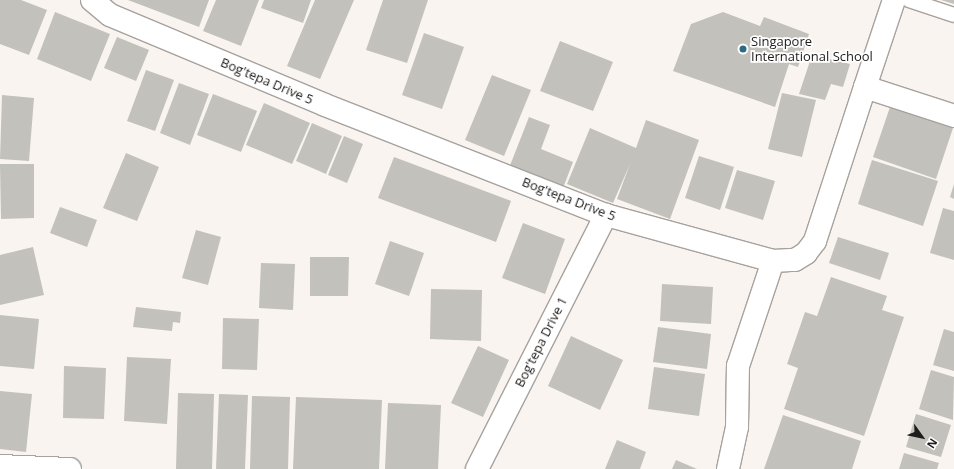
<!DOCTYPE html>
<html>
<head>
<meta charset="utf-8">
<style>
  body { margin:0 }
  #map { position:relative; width:954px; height:469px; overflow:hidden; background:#f9f4ef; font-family:"Open Sans",sans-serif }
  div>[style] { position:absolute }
  .building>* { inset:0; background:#c3c1bb }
  .roads { filter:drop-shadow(1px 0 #a7a29e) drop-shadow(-1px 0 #a7a29e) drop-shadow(0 1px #a7a29e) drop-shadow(0 -1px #a7a29e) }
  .service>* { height:14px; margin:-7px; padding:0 7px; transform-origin:7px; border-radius:7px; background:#fff }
  .minor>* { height:22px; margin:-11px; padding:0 11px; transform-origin:11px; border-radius:11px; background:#fff }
  .dots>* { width:11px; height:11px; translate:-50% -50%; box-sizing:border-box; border:2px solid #fff; border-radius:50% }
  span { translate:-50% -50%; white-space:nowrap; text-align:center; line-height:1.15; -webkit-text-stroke:3.5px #fff; paint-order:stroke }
  .poi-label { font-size:13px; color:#1e1c1b }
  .left { translate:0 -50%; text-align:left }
  .street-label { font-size:13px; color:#1e1c1b }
  .north { position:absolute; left:902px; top:417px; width:40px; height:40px; -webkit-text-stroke:3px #fff; paint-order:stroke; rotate:123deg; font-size:11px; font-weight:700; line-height:16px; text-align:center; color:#1e1c1b }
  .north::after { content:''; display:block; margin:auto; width:14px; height:18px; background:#1e1c1b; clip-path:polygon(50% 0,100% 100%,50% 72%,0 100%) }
</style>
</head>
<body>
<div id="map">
  <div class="building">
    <div style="clip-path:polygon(0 0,21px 0,47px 10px,29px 55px,0 44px)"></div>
    <div style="clip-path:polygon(128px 0,209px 0,199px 27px)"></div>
    <div style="clip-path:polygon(216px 0,259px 0,241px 46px,203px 31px)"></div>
    <div style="clip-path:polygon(264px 0,311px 0,303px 23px,261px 8px)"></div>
    <div style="clip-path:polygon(315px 0,354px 0,320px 79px,287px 66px)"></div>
    <div style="clip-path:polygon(383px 0,428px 0,407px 63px,366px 50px)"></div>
    <div style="clip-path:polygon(941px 0,954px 0,954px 4px)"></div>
    <div style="clip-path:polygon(55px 12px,110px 34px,91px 81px,37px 59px)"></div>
    <div style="clip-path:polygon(723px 12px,760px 26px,764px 17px,809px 34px,798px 67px,789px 64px,775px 107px,673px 71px,691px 24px)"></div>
    <div style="clip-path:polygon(424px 33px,464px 47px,442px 109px,402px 95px)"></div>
    <div style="clip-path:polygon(117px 37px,149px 50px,136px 81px,104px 68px)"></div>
    <div style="clip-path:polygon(560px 41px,613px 62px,593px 111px,540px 91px)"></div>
    <div style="clip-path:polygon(812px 55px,850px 64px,843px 87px,831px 84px,825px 100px,799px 94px)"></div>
    <div style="clip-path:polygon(146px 70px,174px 80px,155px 131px,127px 121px)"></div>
    <div style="clip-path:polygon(492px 75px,531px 90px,504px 156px,465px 140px)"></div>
    <div style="clip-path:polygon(179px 83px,209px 94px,190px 145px,160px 133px)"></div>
    <div style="clip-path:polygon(782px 93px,816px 100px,802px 157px,768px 149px)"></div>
    <div style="clip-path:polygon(213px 94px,257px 111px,241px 152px,197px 135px)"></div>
    <div style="clip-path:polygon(2px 95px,34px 98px,29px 161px,0 159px)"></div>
    <div style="clip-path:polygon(264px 103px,310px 123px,292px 164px,246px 145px)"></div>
    <div style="clip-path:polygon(890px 107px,953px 128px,936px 179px,873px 157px)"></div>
    <div style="clip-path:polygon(529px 117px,550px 125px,541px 149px,573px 162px,563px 188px,509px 168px)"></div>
    <div style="clip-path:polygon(646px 120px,699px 140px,670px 219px,617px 199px,630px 164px,613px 203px,567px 184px,590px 128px,636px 148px)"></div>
    <div style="clip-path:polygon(312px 123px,342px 136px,326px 174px,296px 161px)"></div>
    <div style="clip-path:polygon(344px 136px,363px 144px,347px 183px,328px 175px)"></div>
    <div style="clip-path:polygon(126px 153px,159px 167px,137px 221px,103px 208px)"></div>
    <div style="clip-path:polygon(699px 156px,734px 167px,720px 210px,685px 198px)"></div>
    <div style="clip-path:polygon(394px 157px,511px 201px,496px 242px,378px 198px)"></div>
    <div style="clip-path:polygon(872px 160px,938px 181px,923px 226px,858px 204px)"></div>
    <div style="clip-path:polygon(0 164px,34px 164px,34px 218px,1px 219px)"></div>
    <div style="clip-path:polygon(737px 170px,775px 181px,763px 220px,725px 208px)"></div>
    <div style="clip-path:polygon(954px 184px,954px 199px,950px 197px)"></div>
    <div style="clip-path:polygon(60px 207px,97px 220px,87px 247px,50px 233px)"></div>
    <div style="clip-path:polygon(943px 208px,954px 211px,954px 260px,930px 253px)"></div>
    <div style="clip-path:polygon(523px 223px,565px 239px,545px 294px,502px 278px)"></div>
    <div style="clip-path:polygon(196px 230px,221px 237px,208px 285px,182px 278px)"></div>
    <div style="clip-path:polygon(838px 237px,889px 253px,880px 280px,829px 263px)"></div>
    <div style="clip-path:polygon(390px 241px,424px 253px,409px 296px,375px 284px)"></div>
    <div style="clip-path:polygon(33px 247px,44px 295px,0 305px,0 255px)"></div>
    <div style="clip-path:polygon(310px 257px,349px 257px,348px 296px,310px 296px)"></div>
    <div style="clip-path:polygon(261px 263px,295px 264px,293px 310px,259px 308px)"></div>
    <div style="clip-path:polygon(831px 277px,887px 296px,882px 310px,904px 317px,864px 436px,784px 409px,798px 368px,787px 364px,805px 312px,817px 316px)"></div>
    <div style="clip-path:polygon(662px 284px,713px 287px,711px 324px,660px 321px)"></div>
    <div style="clip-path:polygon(431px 289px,482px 290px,481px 341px,430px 339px)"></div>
    <div style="clip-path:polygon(136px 307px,181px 312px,180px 323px,173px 322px,172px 331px,133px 327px)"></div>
    <div style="clip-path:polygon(0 315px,39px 319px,34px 369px,0 366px)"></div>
    <div style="clip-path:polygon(223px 318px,259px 319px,257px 370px,222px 369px)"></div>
    <div style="clip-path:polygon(658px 327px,711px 334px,707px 369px,653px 362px)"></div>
    <div style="clip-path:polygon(944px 329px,954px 332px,954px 371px,933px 365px)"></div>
    <div style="clip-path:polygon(571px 336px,623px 360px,600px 410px,548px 386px)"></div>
    <div style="clip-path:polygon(478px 346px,509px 360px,483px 417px,451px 403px)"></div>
    <div style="clip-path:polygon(127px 357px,171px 359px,167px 424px,124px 421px)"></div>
    <div style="clip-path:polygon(64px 366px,106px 368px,104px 419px,63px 418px)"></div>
    <div style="clip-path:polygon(654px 367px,705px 374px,699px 416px,648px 409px)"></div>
    <div style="clip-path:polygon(931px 370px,954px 377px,953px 420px,919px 409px)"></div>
    <div style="clip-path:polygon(0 391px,32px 394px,26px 452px,0 449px)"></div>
    <div style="clip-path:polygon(178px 393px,214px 394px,212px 469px,176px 469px)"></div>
    <div style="clip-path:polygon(219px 394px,248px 395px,245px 469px,216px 469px)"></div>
    <div style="clip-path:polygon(252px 396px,290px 397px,288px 469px,250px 469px)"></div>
    <div style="clip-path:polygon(296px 397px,382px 400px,379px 469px,293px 469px)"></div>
    <div style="clip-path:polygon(388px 403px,441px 405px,438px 469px,385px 469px)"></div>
    <div style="clip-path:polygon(916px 414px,951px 425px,941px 457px,906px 447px)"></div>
    <div style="clip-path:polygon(783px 415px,861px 441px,852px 469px,764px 469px)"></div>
    <div style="clip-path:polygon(617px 440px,646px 452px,640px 469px,605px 469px)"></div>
    <div style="clip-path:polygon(904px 453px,939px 463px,937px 469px,899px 469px)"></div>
    <div style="clip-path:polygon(676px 460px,697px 469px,672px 469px)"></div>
  </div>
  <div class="roads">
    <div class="service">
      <div style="left:909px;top:0;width:47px;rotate:18.4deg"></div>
    </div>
    <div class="minor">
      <div style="left:92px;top:0;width:23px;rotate:40deg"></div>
      <div style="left:110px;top:15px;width:233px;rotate:22.7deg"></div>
      <div style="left:325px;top:105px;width:302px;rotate:21.4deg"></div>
      <div style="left:606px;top:215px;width:173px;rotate:15.4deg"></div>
      <div style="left:773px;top:261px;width:22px;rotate:-3deg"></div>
      <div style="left:795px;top:260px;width:13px;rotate:-32deg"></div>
      <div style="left:806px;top:253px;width:15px;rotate:-53deg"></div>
      <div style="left:815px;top:241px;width:162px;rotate:-72deg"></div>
      <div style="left:865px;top:87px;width:94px;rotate:18deg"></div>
      <div style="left:865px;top:87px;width:92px;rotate:-71.6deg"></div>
      <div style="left:0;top:466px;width:70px;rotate:2.5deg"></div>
      <div style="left:477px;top:469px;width:285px;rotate:-63.1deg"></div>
      <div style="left:728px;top:469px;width:43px;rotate:-77.9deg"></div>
      <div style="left:737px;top:427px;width:61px;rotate:-89.1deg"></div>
      <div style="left:738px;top:366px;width:111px;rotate:-71.6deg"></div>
    </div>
  </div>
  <div class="dots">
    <div style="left:743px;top:49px;background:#2e6a81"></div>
  </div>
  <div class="poi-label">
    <span class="left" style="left:751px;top:49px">Singapore<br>International School</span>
  </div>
  <div class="street-label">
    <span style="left:267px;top:81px;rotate:23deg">Bog'tepa Drive 5</span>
    <span style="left:569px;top:199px;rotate:21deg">Bog'tepa Drive 5</span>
    <span style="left:541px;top:342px;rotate:-63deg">Bog'tepa Drive 1</span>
  </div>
  <div class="north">N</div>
</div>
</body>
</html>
